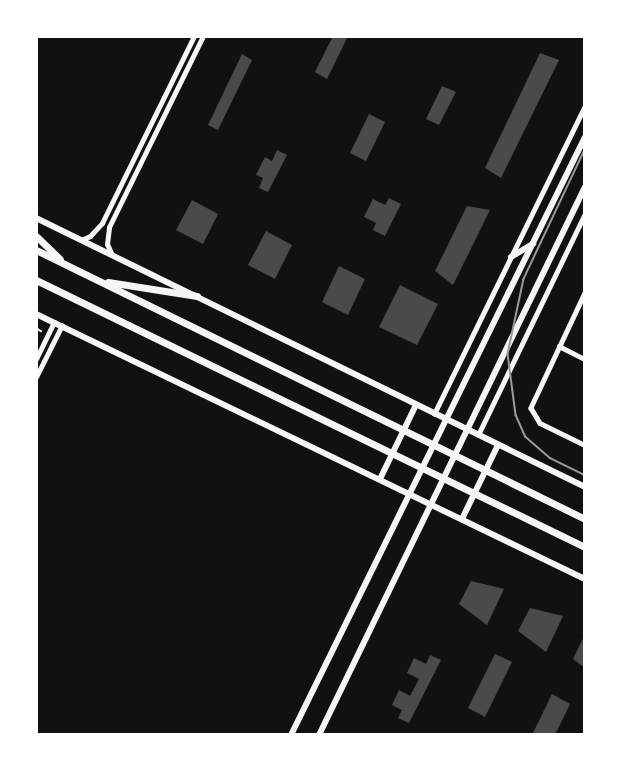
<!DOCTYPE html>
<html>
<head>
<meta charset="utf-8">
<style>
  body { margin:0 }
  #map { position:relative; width:621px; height:771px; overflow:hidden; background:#111; font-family:Georgia,serif }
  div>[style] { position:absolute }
  .building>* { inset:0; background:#4a4a4a }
  .path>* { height:1.5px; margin:-0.75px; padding:0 0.75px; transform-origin:0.75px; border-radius:0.75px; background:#f5f5f5 }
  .minor>* { height:4.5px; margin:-2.25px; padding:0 2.25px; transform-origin:2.25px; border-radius:2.25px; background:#f5f5f5 }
  .tertiary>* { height:5px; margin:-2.5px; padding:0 2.5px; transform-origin:2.5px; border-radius:2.5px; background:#f5f5f5 }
  .secondary>* { height:6px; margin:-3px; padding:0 3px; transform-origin:3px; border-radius:3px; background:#f5f5f5 }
  .trunk>* { height:7px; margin:-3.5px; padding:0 3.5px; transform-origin:3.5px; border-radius:3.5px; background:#f5f5f5 }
  .tram>* { height:1.5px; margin:-0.75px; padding:0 0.75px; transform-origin:0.75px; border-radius:0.75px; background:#9a9a9a }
  span { translate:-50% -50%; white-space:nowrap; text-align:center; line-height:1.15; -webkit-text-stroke:4.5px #fff; paint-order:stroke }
  .frame { position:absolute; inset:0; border:38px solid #fff; pointer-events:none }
</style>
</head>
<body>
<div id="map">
  <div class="building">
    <div style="clip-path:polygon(333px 36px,348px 36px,327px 79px,315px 72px)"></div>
    <div style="clip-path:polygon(540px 53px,559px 60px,501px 178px,485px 168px)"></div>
    <div style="clip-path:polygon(242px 54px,252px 60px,218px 130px,208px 125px)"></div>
    <div style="clip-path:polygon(442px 86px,456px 92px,439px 125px,426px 119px)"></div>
    <div style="clip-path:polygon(369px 114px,385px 122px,366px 161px,350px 153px)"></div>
    <div style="clip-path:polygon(277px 150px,287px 155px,268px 192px,259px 188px,263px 178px,256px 175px,265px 157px,272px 161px)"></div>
    <div style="clip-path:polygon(389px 198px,401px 204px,385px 236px,373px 230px,376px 223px,364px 217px,373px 199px,385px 205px)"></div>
    <div style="clip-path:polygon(192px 200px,218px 214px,203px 244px,176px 230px)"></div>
    <div style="clip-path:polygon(467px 206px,490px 210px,453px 285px,435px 271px)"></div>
    <div style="clip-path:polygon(266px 231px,292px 245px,275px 279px,248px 265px)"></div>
    <div style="clip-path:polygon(339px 266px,365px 279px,348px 315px,322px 302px)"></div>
    <div style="clip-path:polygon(400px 285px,438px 304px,417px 345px,379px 327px)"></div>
    <div style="clip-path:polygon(471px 581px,504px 589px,487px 625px,459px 604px)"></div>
    <div style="clip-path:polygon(530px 608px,563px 616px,546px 652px,518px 631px)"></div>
    <div style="clip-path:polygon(585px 634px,585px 668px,573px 659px)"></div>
    <div style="clip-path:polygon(495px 654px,512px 662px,485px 717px,468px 708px)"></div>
    <div style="clip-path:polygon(430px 655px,441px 660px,409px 723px,398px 718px,402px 710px,392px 705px,399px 690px,410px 696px,419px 679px,407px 673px,414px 658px,426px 664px)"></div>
    <div style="clip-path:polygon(552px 694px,570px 704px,555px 735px,532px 735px)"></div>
  </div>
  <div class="path">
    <div style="left:36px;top:328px;width:6px;rotate:31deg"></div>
  </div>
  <div class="minor">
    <div style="left:585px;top:293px;width:127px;rotate:115.2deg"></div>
    <div style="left:531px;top:408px;width:17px;rotate:59deg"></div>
    <div style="left:540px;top:423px;width:50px;rotate:26.1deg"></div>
    <div style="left:559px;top:346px;width:29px;rotate:27deg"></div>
    <div style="left:434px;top:414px;width:343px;rotate:-63.9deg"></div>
    <div style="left:478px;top:435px;width:246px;rotate:-64.2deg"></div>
  </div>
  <div class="tertiary">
    <div style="left:81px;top:240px;width:10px;rotate:-24deg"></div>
    <div style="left:90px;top:236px;width:18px;rotate:-47deg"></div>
    <div style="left:102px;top:223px;width:208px;rotate:-63.8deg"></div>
    <div style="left:112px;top:255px;width:12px;rotate:-114deg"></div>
    <div style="left:107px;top:244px;width:17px;rotate:-83deg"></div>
    <div style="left:109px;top:227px;width:213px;rotate:-63.8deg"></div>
    <div style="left:36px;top:359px;width:41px;rotate:-64.1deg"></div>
    <div style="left:36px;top:377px;width:58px;rotate:-63.4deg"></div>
  </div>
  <div class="secondary">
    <div style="left:36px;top:218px;width:611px;rotate:26.1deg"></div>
    <div style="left:511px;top:257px;width:26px;rotate:-31deg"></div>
    <div style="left:36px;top:314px;width:610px;rotate:25.77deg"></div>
    <div style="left:380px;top:479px;width:82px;rotate:-64.1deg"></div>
    <div style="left:462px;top:519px;width:82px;rotate:-64.1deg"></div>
    <div style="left:291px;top:735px;width:666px;rotate:-63.82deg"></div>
    <div style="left:319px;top:735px;width:609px;rotate:-64.11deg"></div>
  </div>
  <div class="trunk">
    <div style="left:36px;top:236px;width:33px;rotate:44deg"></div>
    <div style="left:36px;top:250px;width:611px;rotate:26.1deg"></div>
    <div style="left:36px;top:280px;width:610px;rotate:25.94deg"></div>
    <div style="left:108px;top:282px;width:90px;rotate:8.9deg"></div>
  </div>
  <div class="tram">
    <div style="left:585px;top:150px;width:143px;rotate:115.3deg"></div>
    <div style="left:524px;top:279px;width:77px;rotate:102deg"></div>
    <div style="left:508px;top:354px;width:62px;rotate:82.5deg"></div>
    <div style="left:516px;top:415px;width:24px;rotate:66deg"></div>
    <div style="left:526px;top:437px;width:32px;rotate:41deg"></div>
    <div style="left:550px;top:458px;width:39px;rotate:26deg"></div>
  </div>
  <div class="frame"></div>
</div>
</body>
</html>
